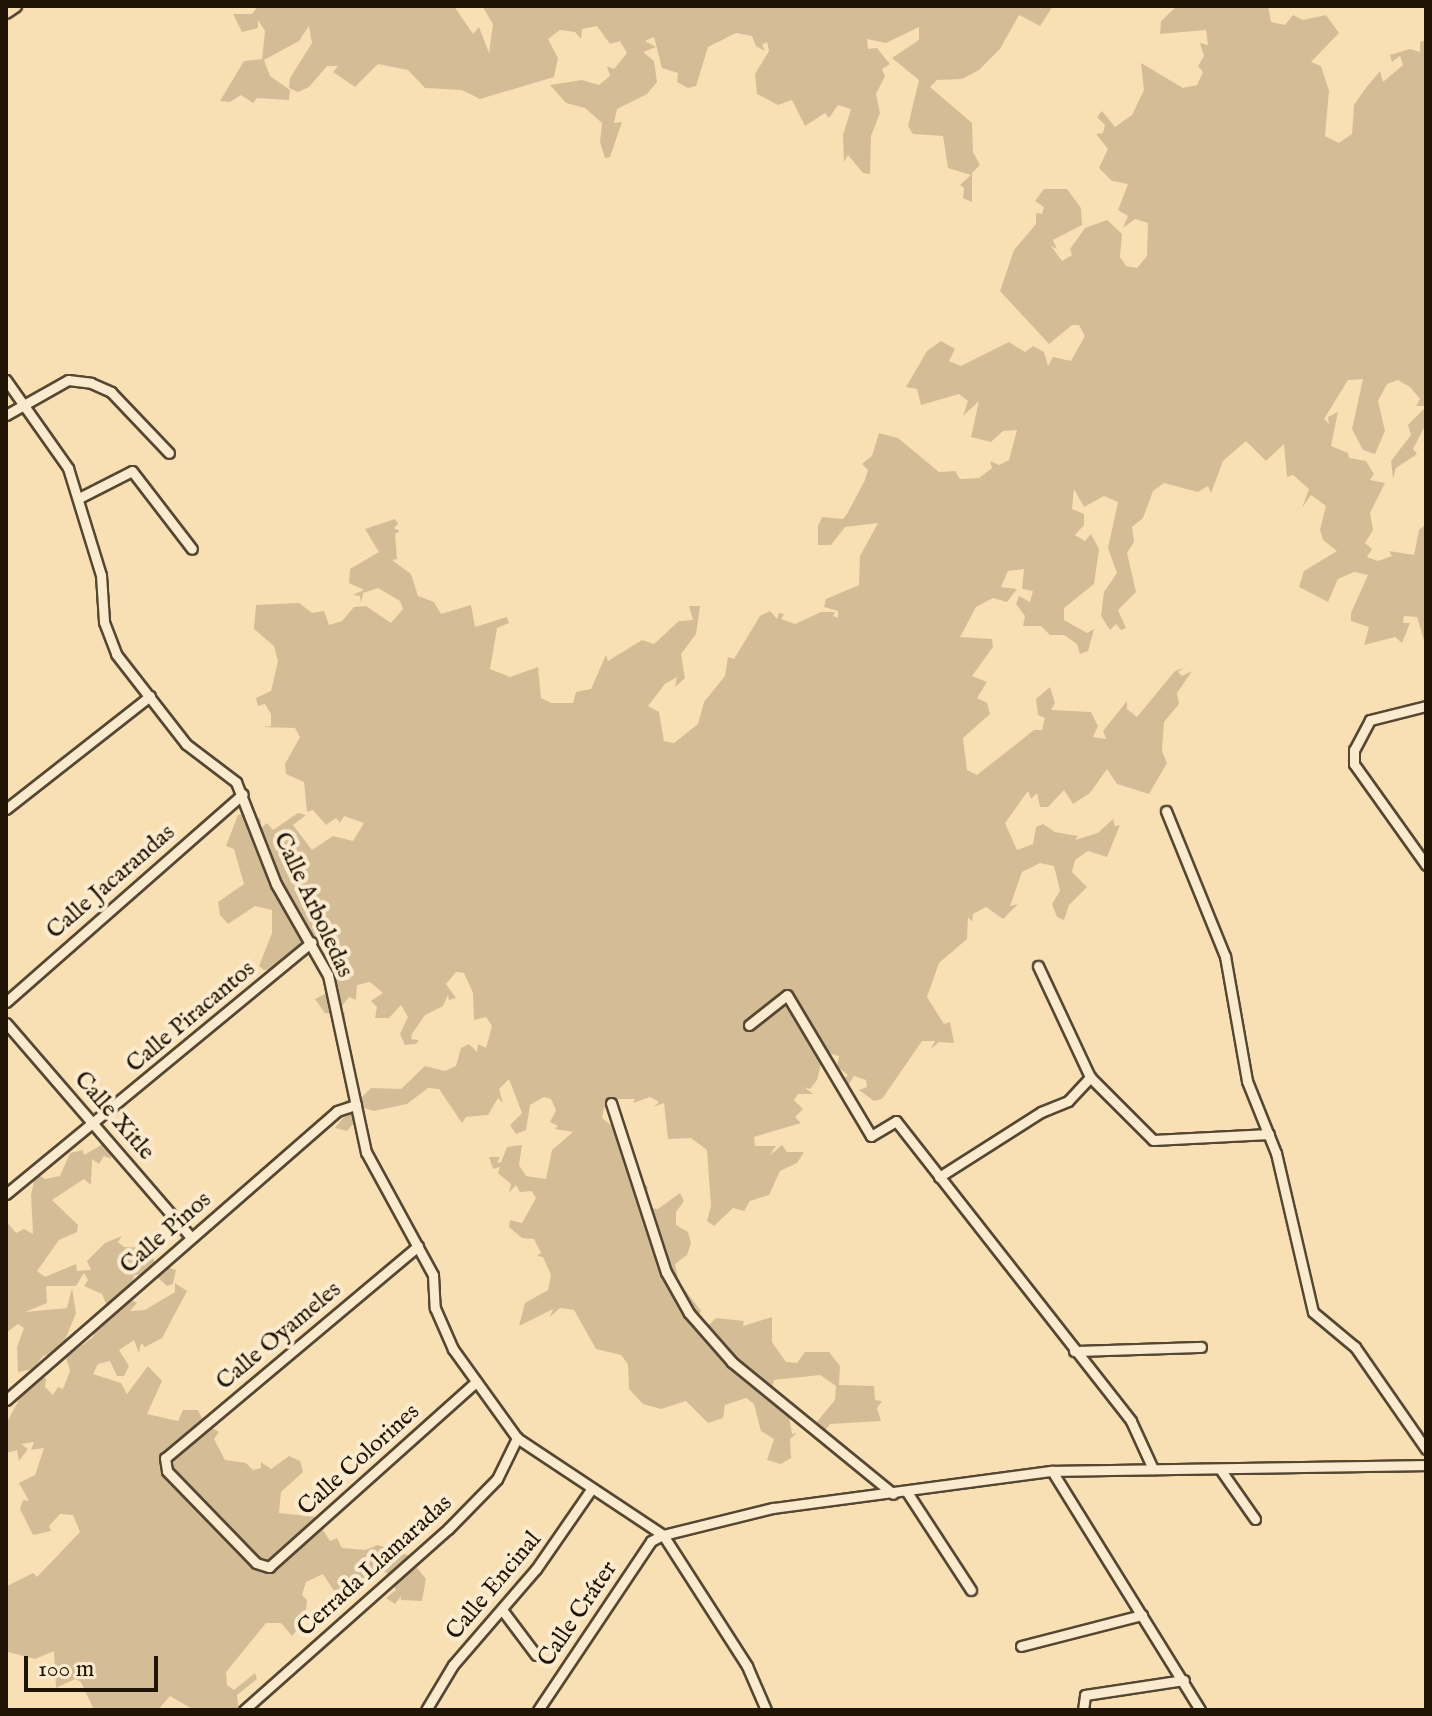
<!DOCTYPE html>
<html>
<head>
<meta charset="utf-8">
<style>
  body { margin:0 }
  #map { position:relative; width:1432px; height:1716px; overflow:hidden; background:#f9e0b4; font-family:"IM FELL English",serif }
  div>[style] { position:absolute }
  .green>* { inset:0; background:#d4bd96 }
  .roads { filter:drop-shadow(2px 0 #564732) drop-shadow(-2px 0 #564732) drop-shadow(0 2px #564732) drop-shadow(0 -2px #564732) }
  .minor>* { height:9px; margin:-4.5px; padding:0 4.5px; transform-origin:4.5px; border-radius:4.5px; background:#fbebce }
  .major>* { height:12px; margin:-6px; padding:0 6px; transform-origin:6px; border-radius:6px; background:#f9e0b4 }
  span { translate:-50% -50%; white-space:nowrap; text-align:center; line-height:1.15; -webkit-text-stroke:8px #fbebce; paint-order:stroke }
  .street-label { font-size:24px; color:#1f1406 }
  .frame { position:absolute; inset:0; border:8px solid #1f1406; pointer-events:none }
  .scale { position:absolute; left:24px; top:1656px; width:134px; height:36px; box-sizing:border-box; border:4px solid #1f1406; border-top:0; padding-left:10px; font-size:24px; line-height:28px; white-space:nowrap; color:#1f1406; -webkit-text-stroke:6px #fbebce; paint-order:stroke }
</style>
</head>
<body>
<div id="map">
  <div class="green">
    <div style="clip-path:polygon(258px 6px,454px 6px,473px 34px,479px 27px,489px 53px,493px 24px,482px 6px,1053px 6px,1040px 26px,1019px 15px,1000px 49px,979px 70px,962px 79px,937px 80px,930px 87px,972px 123px,973px 152px,980px 165px,972px 173px,972px 202px,963px 198px,964px 188px,960px 185px,971px 175px,948px 168px,943px 136px,913px 134px,908px 126px,919px 80px,892px 58px,919px 40px,919px 27px,886px 43px,867px 39px,868px 49px,877px 48px,890px 64px,882px 69px,885px 76px,876px 94px,880px 113px,871px 136px,870px 174px,863px 173px,848px 155px,844px 162px,843px 135px,851px 109px,838px 105px,829px 118px,825px 113px,805px 126px,792px 100px,778px 105px,757px 94px,755px 74px,769px 51px,767px 42px,762px 45px,765px 51px,756px 46px,752px 36px,736px 33px,708px 47px,696px 86px,688px 88px,677px 82px,678px 73px,662px 68px,654px 37px,645px 41px,656px 47px,643px 52px,654px 61px,657px 82px,647px 94px,617px 109px,614px 123px,622px 122px,610px 157px,605px 158px,600px 142px,602px 123px,585px 108px,566px 103px,550px 85px,582px 80px,599px 85px,610px 76px,607px 66px,614px 69px,627px 53px,620px 41px,610px 44px,597px 26px,582px 29px,581px 39px,575px 32px,560px 30px,548px 39px,558px 58px,554px 77px,480px 99px,462px 90px,425px 88px,408px 70px,378px 64px,355px 87px,333px 72px,338px 66px,327px 66px,309px 87px,298px 92px,289px 88px,290px 78px,312px 43px,309px 26px,299px 41px,264px 60px,270px 76px,290px 90px,289px 100px,257px 98px,253px 103px,241px 95px,230px 102px,220px 101px,244px 61px,262px 59px,265px 31px,258px 20px,258px 28px,242px 32px,233px 14px,252px 14px)"></div>
    <div style="clip-path:polygon(1177px 6px,1268px 6px,1271px 22px,1285px 25px,1293px 15px,1303px 20px,1326px 15px,1339px 33px,1311px 62px,1321px 66px,1329px 91px,1325px 136px,1339px 143px,1352px 134px,1354px 105px,1365px 89px,1380px 71px,1383px 82px,1403px 65px,1400px 56px,1392px 62px,1390px 55px,1410px 49px,1420px 52px,1420px 42px,1426px 40px,1426px 406px,1416px 406px,1420px 399px,1410px 387px,1398px 380px,1387px 384px,1378px 401px,1385px 431px,1375px 454px,1363px 450px,1352px 429px,1363px 379px,1348px 380px,1324px 419px,1329px 424px,1328px 417px,1338px 412px,1331px 446px,1348px 453px,1349px 458px,1366px 461px,1374px 474px,1370px 480px,1385px 483px,1370px 513px,1373px 530px,1365px 543px,1372px 549px,1367px 557px,1378px 561px,1392px 556px,1389px 551px,1414px 555px,1419px 530px,1426px 524px,1426px 647px,1417px 617px,1404px 616px,1403px 623px,1410px 623px,1402px 643px,1395px 637px,1364px 645px,1369px 627px,1351px 621px,1351px 613px,1368px 575px,1354px 572px,1338px 579px,1328px 602px,1299px 587px,1304px 571px,1337px 551px,1323px 540px,1320px 530px,1326px 506px,1311px 495px,1302px 508px,1309px 489px,1293px 475px,1287px 477px,1284px 444px,1266px 461px,1246px 441px,1223px 461px,1211px 493px,1208px 486px,1198px 492px,1164px 483px,1153px 491px,1143px 518px,1132px 527px,1134px 542px,1127px 553px,1136px 592px,1118px 610px,1126px 628px,1121px 630px,1116px 624px,1110px 630px,1101px 616px,1104px 592px,1117px 573px,1108px 548px,1118px 502px,1104px 496px,1084px 507px,1074px 489px,1072px 509px,1084px 514px,1084px 525px,1075px 535px,1085px 541px,1091px 534px,1099px 549px,1094px 584px,1064px 608px,1064px 620px,1087px 633px,1094px 629px,1088px 651px,1080px 654px,1077px 644px,1064px 635px,1050px 635px,1041px 626px,1023px 626px,1025px 616px,1016px 604px,1019px 596px,1030px 602px,1033px 591px,1022px 589px,1024px 569px,1008px 571px,1001px 587px,1017px 589px,1007px 602px,993px 598px,976px 607px,960px 637px,992px 639px,993px 647px,972px 676px,987px 682px,977px 698px,987px 703px,990px 714px,963px 738px,967px 770px,977px 775px,1034px 730px,1042px 730px,1045px 718px,1038px 715px,1036px 699px,1050px 687px,1055px 703px,1051px 710px,1091px 712px,1098px 726px,1093px 737px,1106px 739px,1103px 731px,1127px 701px,1127px 709px,1137px 717px,1175px 671px,1184px 668px,1178px 672px,1182px 676px,1192px 671px,1177px 693px,1179px 704px,1164px 722px,1162px 751px,1167px 763px,1149px 794px,1117px 784px,1107px 769px,1090px 793px,1073px 804px,1064px 790px,1048px 807px,1040px 807px,1037px 793px,1031px 799px,1028px 791px,1005px 823px,1017px 850px,1033px 844px,1036px 827px,1043px 824px,1055px 832px,1078px 836px,1075px 840px,1098px 833px,1113px 819px,1115px 826px,1120px 825px,1107px 857px,1088px 851px,1075px 860px,1072px 872px,1087px 887px,1069px 905px,1064px 920px,1057px 917px,1052px 904px,1060px 891px,1054px 866px,1040px 863px,1022px 872px,1010px 906px,1018px 904px,1003px 919px,986px 907px,973px 914px,972px 922px,968px 917px,967px 939px,939px 963px,927px 997px,944px 1024px,950px 1022px,954px 1043px,939px 1042px,931px 1049px,935px 1041px,922px 1041px,882px 1099px,874px 1101px,859px 1090px,867px 1087px,866px 1080px,854px 1076px,847px 1087px,842px 1080px,848px 1075px,837px 1067px,839px 1056px,824px 1052px,817px 1080px,810px 1089px,804px 1087px,813px 1094px,798px 1094px,794px 1100px,803px 1109px,795px 1117px,801px 1123px,754px 1137px,755px 1146px,776px 1146px,769px 1156px,782px 1145px,787px 1152px,804px 1152px,797px 1163px,780px 1171px,769px 1195px,750px 1201px,744px 1211px,733px 1208px,714px 1226px,707px 1221px,711px 1206px,707px 1150px,691px 1138px,668px 1139px,664px 1103px,653px 1107px,659px 1102px,650px 1097px,633px 1103px,635px 1099px,612px 1099px,604px 1108px,602px 1118px,616px 1129px,635px 1175px,648px 1187px,644px 1207px,658px 1209px,680px 1193px,684px 1201px,676px 1212px,676px 1225px,688px 1232px,691px 1243px,687px 1255px,675px 1264px,679px 1282px,701px 1311px,696px 1319px,703px 1323px,700px 1334px,716px 1318px,744px 1321px,743px 1326px,772px 1317px,772px 1342px,786px 1362px,797px 1363px,805px 1352px,829px 1352px,840px 1366px,839px 1385px,874px 1386px,875px 1400px,882px 1401px,877px 1408px,881px 1421px,830px 1424px,824px 1432px,815px 1424px,835px 1400px,836px 1386px,820px 1375px,774px 1380px,771px 1393px,778px 1393px,775px 1401px,787px 1406px,792px 1434px,797px 1433px,790px 1439px,791px 1458px,781px 1464px,767px 1460px,774px 1439px,761px 1431px,754px 1404px,746px 1398px,725px 1405px,723px 1418px,708px 1423px,686px 1401px,661px 1409px,643px 1404px,629px 1389px,628px 1364px,621px 1355px,596px 1349px,574px 1310px,560px 1308px,550px 1317px,553px 1309px,519px 1326px,525px 1303px,548px 1290px,551px 1275px,543px 1257px,537px 1256px,541px 1253px,534px 1239px,522px 1238px,509px 1227px,510px 1220px,522px 1223px,536px 1198px,532px 1191px,520px 1192px,516px 1185px,509px 1193px,511px 1184px,498px 1173px,500px 1167px,493px 1169px,489px 1157px,500px 1157px,497px 1163px,501px 1162px,507px 1147px,522px 1145px,519px 1165px,526px 1176px,546px 1179px,552px 1150px,573px 1132px,555px 1129px,558px 1126px,550px 1122px,556px 1110px,551px 1099px,544px 1097px,530px 1105px,526px 1130px,516px 1134px,510px 1125px,522px 1113px,509px 1079px,499px 1089px,503px 1103px,498px 1098px,488px 1115px,466px 1117px,462px 1123px,439px 1089px,428px 1088px,407px 1104px,374px 1111px,354px 1105px,355px 1122px,347px 1131px,335px 1128px,346px 1114px,345px 1100px,359px 1100px,371px 1088px,401px 1089px,425px 1066px,445px 1071px,456px 1066px,461px 1048px,469px 1044px,477px 1052px,478px 1044px,486px 1048px,492px 1026px,486px 1017px,474px 1020px,473px 993px,464px 973px,456px 972px,446px 984px,456px 998px,449px 1000px,448px 995px,443px 1006px,425px 1015px,412px 1034px,411px 1039px,419px 1040px,416px 1044px,405px 1045px,400px 1034px,408px 1017px,401px 1005px,389px 1018px,375px 1018px,377px 1007px,371px 1001px,383px 993px,370px 982px,357px 985px,356px 1000px,349px 997px,342px 1006px,338px 1018px,345px 1012px,344px 1021px,332px 1021px,334px 1014px,325px 1013px,315px 999px,329px 992px,325px 985px,336px 977px,327px 978px,316px 963px,319px 959px,313px 957px,327px 952px,324px 940px,297px 947px,276px 968px,264px 970px,259px 966px,272px 933px,272px 910px,255px 906px,228px 924px,220px 915px,218px 902px,244px 884px,234px 849px,226px 846px,238px 815px,252px 812px,261px 820px,260px 829px,267px 823px,273px 830px,298px 813px,306px 815px,293px 825px,312px 850px,333px 836px,353px 841px,364px 823px,344px 816px,340px 823px,336px 818px,326px 825px,313px 810px,307px 812px,304px 782px,286px 774px,285px 764px,300px 737px,295px 728px,262px 727px,271px 726px,271px 714px,265px 704px,258px 706px,256px 698px,271px 691px,278px 661px,274px 646px,254px 629px,256px 605px,299px 603px,312px 613px,324px 611px,329px 625px,342px 621px,354px 607px,366px 606px,391px 623px,403px 609px,400px 601px,378px 588px,363px 593px,361px 603px,360px 596px,353px 595px,364px 590px,349px 583px,350px 569px,379px 552px,365px 529px,395px 519px,398px 524px,394px 528px,400px 531px,395px 534px,397px 559px,392px 560px,411px 574px,418px 596px,434px 602px,441px 614px,471px 605px,475px 627px,507px 617px,509px 623px,497px 628px,490px 669px,510px 677px,538px 667px,541px 698px,551px 703px,573px 703px,576px 692px,591px 689px,606px 655px,608px 661px,642px 640px,654px 644px,679px 621px,693px 620px,689px 606px,700px 606px,696px 634px,681px 654px,685px 678px,675px 687px,677px 677px,665px 684px,648px 706px,659px 712px,664px 741px,674px 743px,698px 724px,704px 702px,725px 676px,728px 657px,734px 659px,760px 616px,770px 611px,777px 619px,779px 613px,784px 614px,781px 619px,795px 624px,821px 612px,835px 612px,833px 616px,838px 618px,838px 611px,824px 607px,826px 599px,859px 585px,860px 556px,878px 523px,845px 527px,831px 545px,818px 545px,818px 526px,822px 517px,843px 519px,847px 514px,865px 480px,868px 470px,862px 464px,872px 456px,879px 433px,898px 438px,939px 472px,955px 471px,960px 479px,979px 478px,992px 468px,990px 461px,999px 465px,1009px 460px,1017px 430px,1003px 431px,991px 442px,971px 437px,979px 401px,963px 416px,968px 401px,959px 394px,921px 405px,917px 389px,906px 387px,927px 351px,941px 341px,955px 349px,949px 361px,961px 366px,1009px 342px,1025px 352px,1033px 346px,1044px 352px,1048px 366px,1053px 357px,1071px 361px,1085px 336px,1079px 325px,1072px 325px,1049px 344px,1000px 291px,1014px 250px,1036px 224px,1036px 213px,1042px 214px,1044px 207px,1035px 201px,1044px 189px,1067px 189px,1081px 208px,1082px 225px,1053px 240px,1057px 249px,1051px 246px,1062px 261px,1072px 255px,1070px 249px,1085px 228px,1107px 220px,1122px 234px,1120px 257px,1126px 266px,1137px 268px,1147px 256px,1148px 223px,1135px 219px,1123px 228px,1128px 216px,1118px 210px,1128px 184px,1112px 181px,1099px 168px,1108px 149px,1096px 134px,1103px 133px,1105px 125px,1097px 117px,1102px 111px,1115px 127px,1132px 115px,1144px 90px,1141px 63px,1183px 88px,1197px 85px,1203px 72px,1198px 66px,1204px 56px,1200px 43px,1208px 45px,1206px 30px,1160px 34px,1161px 21px)"></div>
    <div style="clip-path:polygon(1426px 407px,1426px 424px,1413px 449px,1417px 454px,1396px 468px,1393px 479px,1391px 461px,1411px 435px,1408px 425px)"></div>
    <div style="clip-path:polygon(103px 1144px,110px 1149px,111px 1159px,104px 1156px,99px 1164px,92px 1159px,91px 1185px,84px 1179px,52px 1200px,78px 1225px,77px 1232px,59px 1240px,37px 1271px,45px 1277px,76px 1264px,77px 1271px,91px 1270px,87px 1261px,105px 1243px,122px 1236px,118px 1242px,124px 1247px,149px 1248px,155px 1263px,176px 1270px,173px 1284px,167px 1286px,155px 1275px,134px 1275px,129px 1298px,137px 1303px,130px 1311px,145px 1310px,175px 1292px,175px 1283px,187px 1291px,162px 1338px,145px 1347px,141px 1343px,139px 1353px,134px 1340px,119px 1350px,129px 1366px,124px 1376px,117px 1376px,110px 1361px,98px 1364px,93px 1374px,121px 1383px,127px 1394px,148px 1366px,162px 1381px,147px 1414px,178px 1421px,183px 1410px,198px 1410px,205px 1424px,219px 1432px,214px 1439px,225px 1460px,246px 1463px,253px 1470px,261px 1468px,261px 1462px,271px 1469px,289px 1456px,300px 1461px,303px 1472px,281px 1492px,279px 1513px,317px 1517px,316px 1522px,323px 1522px,317px 1531px,323px 1530px,330px 1541px,337px 1538px,342px 1548px,365px 1550px,378px 1545px,416px 1558px,414px 1564px,426px 1579px,422px 1601px,401px 1600px,401px 1596px,395px 1604px,386px 1598px,396px 1590px,386px 1572px,371px 1576px,359px 1595px,334px 1591px,323px 1574px,306px 1582px,302px 1595px,307px 1600px,305px 1620px,292px 1636px,281px 1623px,266px 1623px,226px 1672px,227px 1685px,234px 1690px,255px 1673px,257px 1679px,237px 1695px,239px 1710px,194px 1710px,170px 1696px,158px 1710px,94px 1710px,81px 1682px,75px 1679px,56px 1688px,54px 1651px,35px 1659px,8px 1652px,6px 1659px,7px 1586px,33px 1573px,37px 1577px,80px 1532px,73px 1515px,60px 1514px,49px 1526px,51px 1531px,33px 1535px,20px 1509px,23px 1500px,29px 1501px,19px 1483px,35px 1475px,44px 1448px,31px 1450px,34px 1442px,21px 1444px,28px 1449px,19px 1461px,17px 1450px,6px 1453px,6px 1424px,30px 1379px,46px 1378px,45px 1387px,53px 1395px,58px 1387px,63px 1389px,70px 1371px,66px 1357px,93px 1337px,106px 1304px,102px 1294px,84px 1286px,88px 1280px,84px 1273px,76px 1286px,46px 1286px,47px 1303px,25px 1312px,67px 1308px,72px 1288px,76px 1313px,65px 1340px,70px 1350px,43px 1356px,33px 1369px,18px 1372px,17px 1347px,24px 1328px,18px 1324px,6px 1333px,6px 1221px,16px 1233px,24px 1229px,33px 1234px,31px 1195px,36px 1173px,45px 1179px,60px 1176px,70px 1153px,83px 1150px,84px 1155px)"></div>
  </div>
  <div class="roads">
    <div class="minor">
      <div style="left:6px;top:380px;width:108px;rotate:54.8deg"></div>
      <div style="left:68px;top:468px;width:112px;rotate:72.9deg"></div>
      <div style="left:101px;top:575px;width:47px;rotate:86.3deg"></div>
      <div style="left:104px;top:622px;width:34px;rotate:69deg"></div>
      <div style="left:116px;top:654px;width:114px;rotate:52.1deg"></div>
      <div style="left:186px;top:744px;width:63px;rotate:37.2deg"></div>
      <div style="left:236px;top:782px;width:110px;rotate:68.6deg"></div>
      <div style="left:276px;top:884px;width:105px;rotate:60.3deg"></div>
      <div style="left:328px;top:975px;width:181px;rotate:77.9deg"></div>
      <div style="left:366px;top:1152px;width:140px;rotate:61.4deg"></div>
      <div style="left:433px;top:1275px;width:33px;rotate:87deg"></div>
      <div style="left:435px;top:1308px;width:45px;rotate:66.3deg"></div>
      <div style="left:453px;top:1349px;width:110px;rotate:54.3deg"></div>
      <div style="left:517px;top:1438px;width:175px;rotate:33.6deg"></div>
      <div style="left:663px;top:1535px;width:156px;rotate:57.3deg"></div>
      <div style="left:747px;top:1666px;width:48px;rotate:66.6deg"></div>
      <div style="left:6px;top:415px;width:71px;rotate:-29.4deg"></div>
      <div style="left:68px;top:380px;width:23px;rotate:7deg"></div>
      <div style="left:91px;top:383px;width:22px;rotate:24deg"></div>
      <div style="left:111px;top:392px;width:84px;rotate:46.4deg"></div>
      <div style="left:79px;top:498px;width:59px;rotate:-27deg"></div>
      <div style="left:132px;top:471px;width:98px;rotate:52.4deg"></div>
      <div style="left:1426px;top:706px;width:58px;rotate:166deg"></div>
      <div style="left:1370px;top:720px;width:34px;rotate:118deg"></div>
      <div style="left:1354px;top:750px;width:14px;rotate:90deg"></div>
      <div style="left:1354px;top:764px;width:124px;rotate:54.5deg"></div>
      <div style="left:6px;top:809px;width:183px;rotate:-38.1deg"></div>
      <div style="left:1166px;top:811px;width:157px;rotate:67.9deg"></div>
      <div style="left:1225px;top:956px;width:127px;rotate:80deg"></div>
      <div style="left:1247px;top:1081px;width:78px;rotate:68.1deg"></div>
      <div style="left:1276px;top:1153px;width:163px;rotate:76.9deg"></div>
      <div style="left:1313px;top:1312px;width:55px;rotate:39.8deg"></div>
      <div style="left:1355px;top:1347px;width:124px;rotate:55.2deg"></div>
      <div style="left:1038px;top:966px;width:123px;rotate:64.9deg"></div>
      <div style="left:1090px;top:1077px;width:89px;rotate:45deg"></div>
      <div style="left:1153px;top:1140px;width:116px;rotate:-3deg"></div>
      <div style="left:6px;top:1002px;width:315px;rotate:-41.3deg"></div>
      <div style="left:6px;top:1023px;width:283px;rotate:49.2deg"></div>
      <div style="left:749px;top:1025px;width:48px;rotate:-38.3deg"></div>
      <div style="left:787px;top:995px;width:164px;rotate:59.2deg"></div>
      <div style="left:871px;top:1136px;width:29px;rotate:-31deg"></div>
      <div style="left:896px;top:1121px;width:381px;rotate:51.9deg"></div>
      <div style="left:1131px;top:1421px;width:53px;rotate:65.4deg"></div>
      <div style="left:611px;top:1103px;width:178px;rotate:72deg"></div>
      <div style="left:666px;top:1272px;width:47px;rotate:60.7deg"></div>
      <div style="left:689px;top:1313px;width:65px;rotate:48.7deg"></div>
      <div style="left:732px;top:1362px;width:208px;rotate:39.3deg"></div>
      <div style="left:939px;top:1177px;width:121px;rotate:-32.5deg"></div>
      <div style="left:1041px;top:1112px;width:29px;rotate:-22deg"></div>
      <div style="left:1068px;top:1101px;width:33px;rotate:-47deg"></div>
      <div style="left:6px;top:1194px;width:396px;rotate:-39.5deg"></div>
      <div style="left:418px;top:1246px;width:330px;rotate:140deg"></div>
      <div style="left:165px;top:1458px;width:13px;rotate:81deg"></div>
      <div style="left:167px;top:1471px;width:128px;rotate:45.9deg"></div>
      <div style="left:256px;top:1563px;width:14px;rotate:17deg"></div>
      <div style="left:269px;top:1567px;width:278px;rotate:-41.8deg"></div>
      <div style="left:1074px;top:1351px;width:127px;rotate:-1.8deg"></div>
      <div style="left:6px;top:1400px;width:439px;rotate:-41.1deg"></div>
      <div style="left:337px;top:1111px;width:20px;rotate:-18deg"></div>
      <div style="left:1220px;top:1469px;width:61px;rotate:55deg"></div>
      <div style="left:1052px;top:1471px;width:281px;rotate:58.2deg"></div>
      <div style="left:907px;top:1492px;width:117px;rotate:56.9deg"></div>
      <div style="left:503px;top:1611px;width:55px;rotate:53.1deg"></div>
      <div style="left:1021px;top:1646px;width:125px;rotate:-14.4deg"></div>
      <div style="left:244px;top:1710px;width:273px;rotate:-41.6deg"></div>
      <div style="left:448px;top:1529px;width:70px;rotate:-45.6deg"></div>
      <div style="left:497px;top:1479px;width:46px;rotate:-64deg"></div>
      <div style="left:426px;top:1710px;width:52px;rotate:-59deg"></div>
      <div style="left:453px;top:1665px;width:127px;rotate:-49.2deg"></div>
      <div style="left:536px;top:1569px;width:98px;rotate:-55.3deg"></div>
      <div style="left:538px;top:1710px;width:203px;rotate:-56.2deg"></div>
      <div style="left:651px;top:1541px;width:13px;rotate:-27deg"></div>
      <div style="left:663px;top:1535px;width:113px;rotate:-13.8deg"></div>
      <div style="left:773px;top:1508px;width:281px;rotate:-7.6deg"></div>
      <div style="left:1052px;top:1471px;width:374px;rotate:-0.9deg"></div>
      <div style="left:1083px;top:1710px;width:15px;rotate:-82deg"></div>
      <div style="left:1085px;top:1695px;width:100px;rotate:-8.6deg"></div>
    </div>
    <div class="major">
      <div style="left:6px;top:12px;width:11px;rotate:-34deg"></div>
    </div>
  </div>
  <div class="street-label">
    <span style="left:111px;top:882px;rotate:-41deg">Calle Jacarandas</span>
    <span style="left:313px;top:905px;rotate:65deg">Calle Arboledas</span>
    <span style="left:191px;top:1017px;rotate:-40deg">Calle Piracantos</span>
    <span style="left:114px;top:1116px;rotate:49deg">Calle Xitle</span>
    <span style="left:166px;top:1233px;rotate:-41deg">Calle Pinos</span>
    <span style="left:279px;top:1336px;rotate:-40deg">Calle Oyameles</span>
    <span style="left:359px;top:1460px;rotate:-42deg">Calle Colorines</span>
    <span style="left:375px;top:1566px;rotate:-42deg">Cerrada Llamaradas</span>
    <span style="left:494px;top:1586px;rotate:-50deg">Calle Encinal</span>
    <span style="left:578px;top:1614px;rotate:-56deg">Calle Cráter</span>
  </div>
  <div class="frame"></div>
  <div class="scale">100 m</div>
</div>
</body>
</html>
